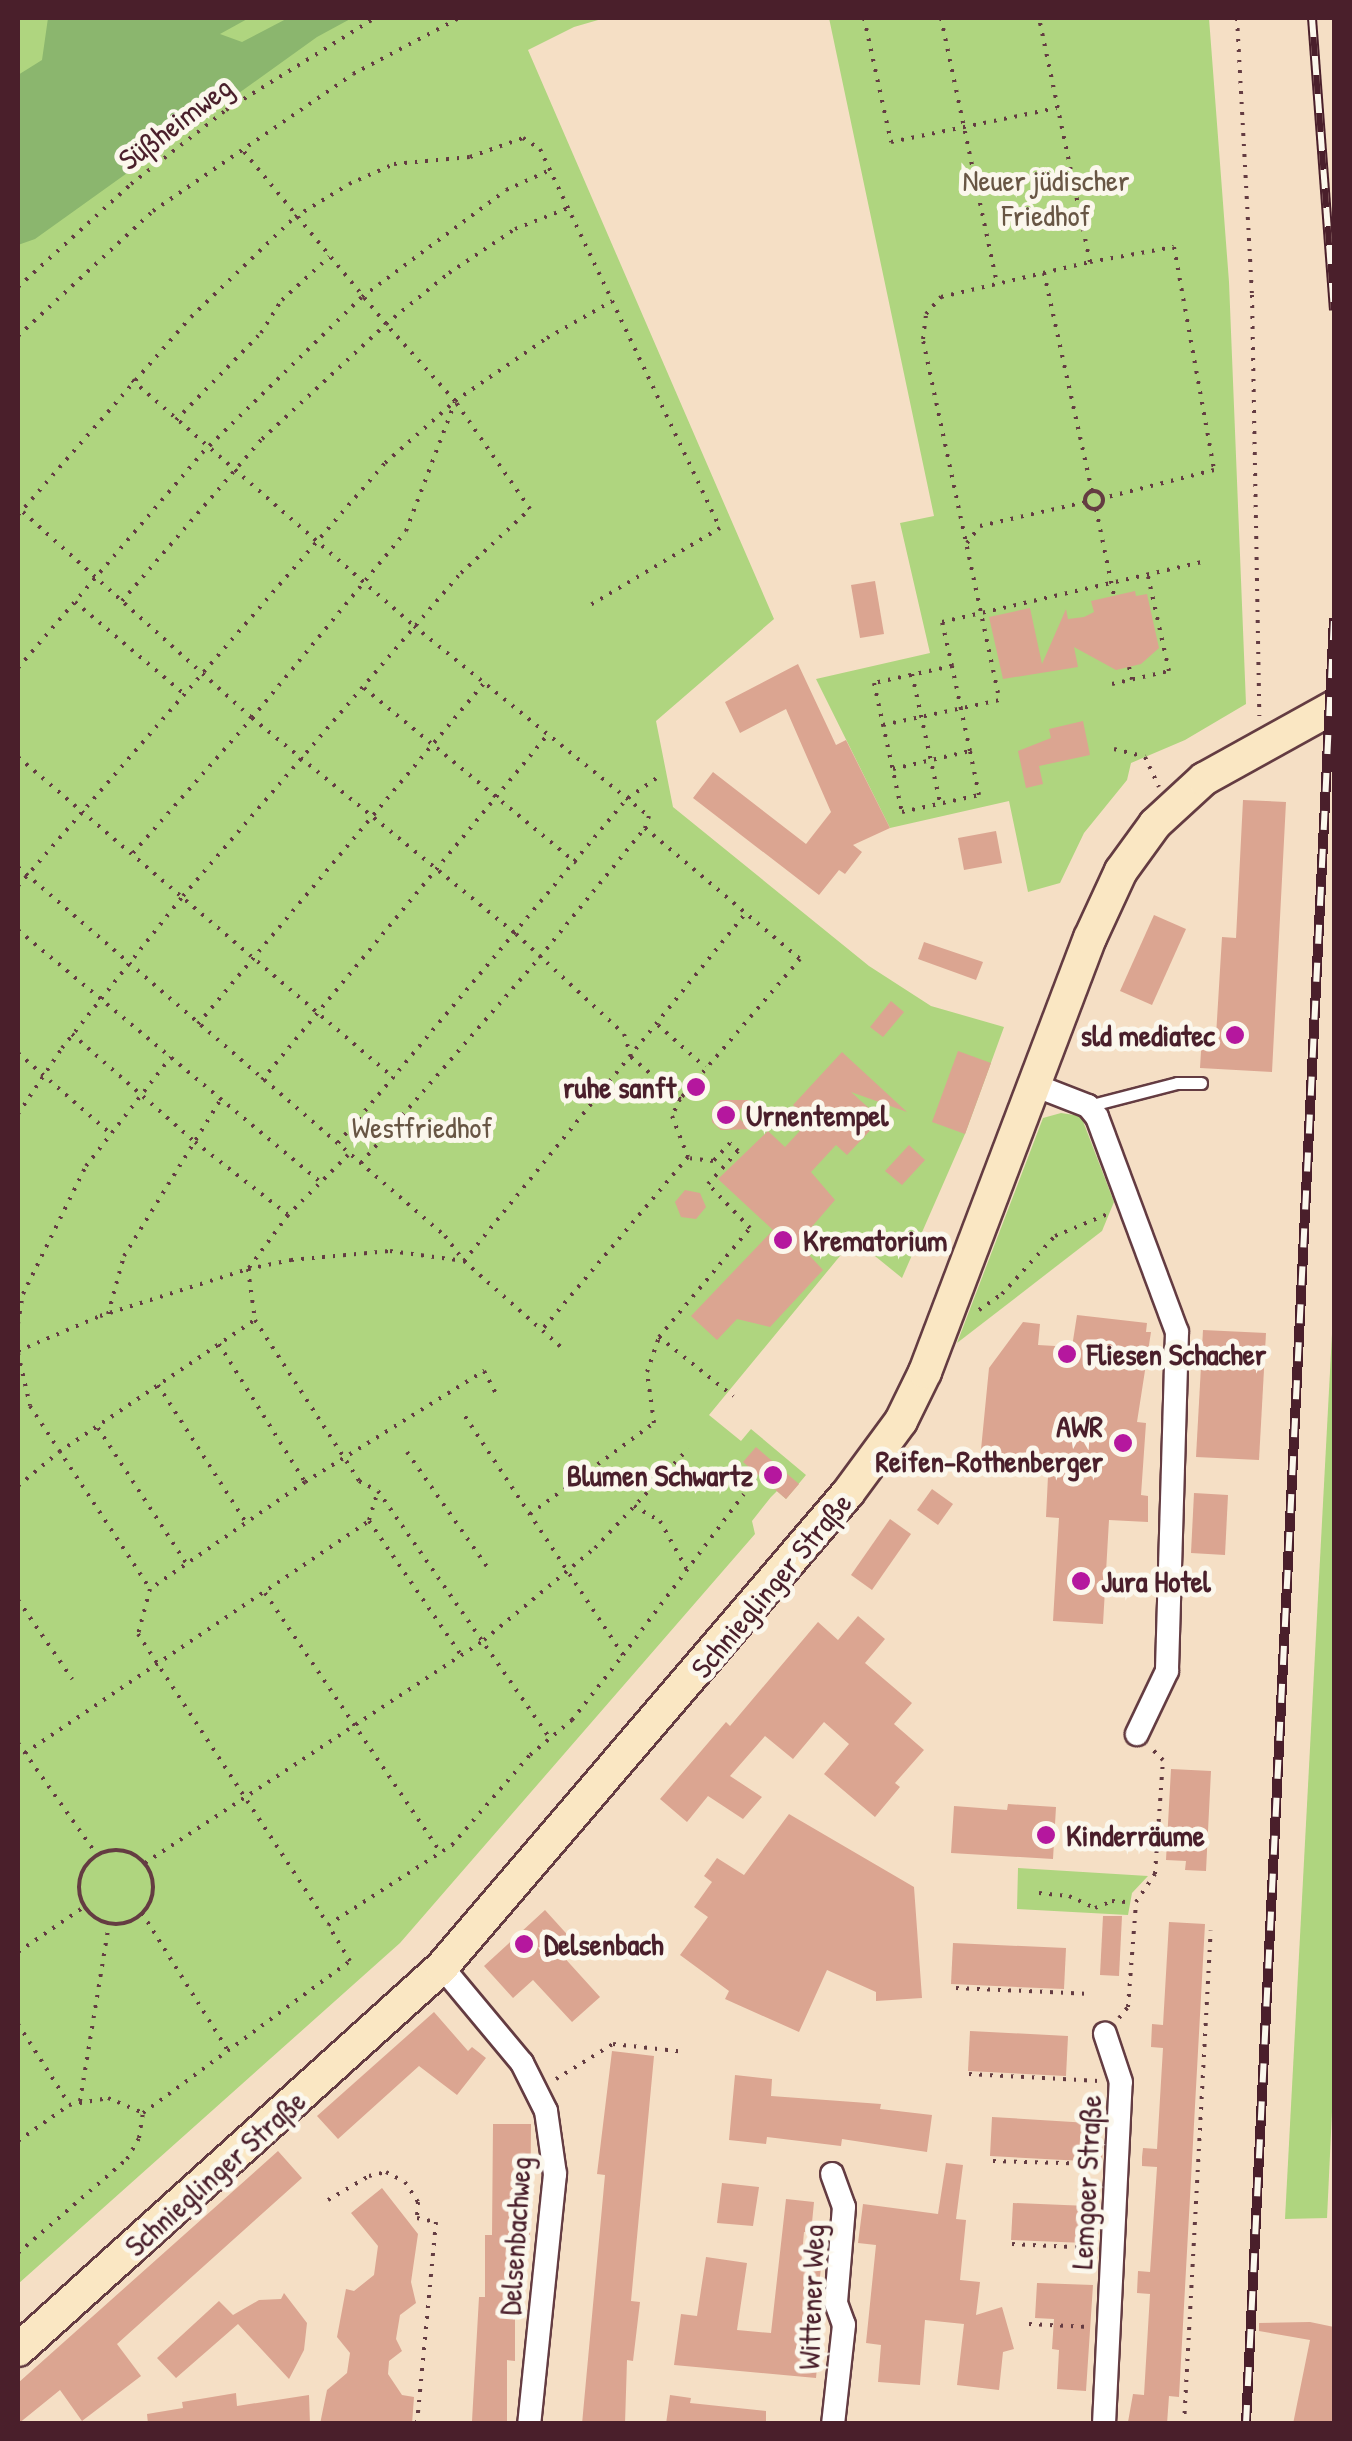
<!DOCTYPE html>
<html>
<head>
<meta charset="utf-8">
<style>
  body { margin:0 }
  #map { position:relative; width:1352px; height:2441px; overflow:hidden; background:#f5dfc5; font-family:"Patrick Hand",sans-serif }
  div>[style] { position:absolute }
  .green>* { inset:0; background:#afd57f }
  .forest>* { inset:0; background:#8bb66e }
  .building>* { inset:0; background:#dba591 }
  .path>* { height:4px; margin-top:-2px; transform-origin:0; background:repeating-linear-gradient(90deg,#643c42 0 2.5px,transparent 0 10.5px) }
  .path>.ring { margin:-2px; padding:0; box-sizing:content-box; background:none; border:4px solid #643c42; border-radius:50% }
  .roads { filter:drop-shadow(2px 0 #643c42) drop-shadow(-2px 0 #643c42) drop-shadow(0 2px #643c42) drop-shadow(0 -2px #643c42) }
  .lane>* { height:11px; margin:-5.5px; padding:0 5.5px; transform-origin:5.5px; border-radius:5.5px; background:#fff }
  .street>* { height:22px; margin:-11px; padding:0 11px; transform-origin:11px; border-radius:11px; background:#fff }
  .secondary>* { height:32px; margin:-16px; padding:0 16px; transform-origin:16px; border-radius:16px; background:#fae7c3 }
  .rail>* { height:10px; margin-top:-5px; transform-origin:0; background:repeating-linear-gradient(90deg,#fbf7ec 0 19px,#4a1f2b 0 38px); box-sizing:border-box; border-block:2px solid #4a1f2b }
  .dots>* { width:28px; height:28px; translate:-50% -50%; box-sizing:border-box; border:5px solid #fbf7ec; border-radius:50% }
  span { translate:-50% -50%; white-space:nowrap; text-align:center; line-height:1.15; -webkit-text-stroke:10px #fbf7ec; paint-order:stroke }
  .street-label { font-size:30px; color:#4a1f2b }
  .park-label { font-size:30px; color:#685644 }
  .poi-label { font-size:30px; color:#4a1f2b; font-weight:700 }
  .right { translate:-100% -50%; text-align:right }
  .left { translate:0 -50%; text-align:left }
  .frame { position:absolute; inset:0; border:20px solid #4a1f2b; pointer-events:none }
</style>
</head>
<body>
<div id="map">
  <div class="green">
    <div style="clip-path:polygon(18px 18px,605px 18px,574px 27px,528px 50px,774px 619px,656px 721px,673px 807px,869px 966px,931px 1006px,1004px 1027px,965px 1134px,902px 1278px,854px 1239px,709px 1415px,741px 1441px,751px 1429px,806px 1475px,786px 1499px,777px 1491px,771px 1497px,752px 1521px,755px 1534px,400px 1943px,18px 2284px)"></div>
    <div style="clip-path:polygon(829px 18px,1209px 18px,1229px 282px,1246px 704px,1185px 740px,1131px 763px,1127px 780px,1084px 833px,1060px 883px,1028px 892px,1009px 801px,890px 828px,816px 679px,930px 653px,900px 523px,934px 516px)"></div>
    <div style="clip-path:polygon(1061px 1113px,1081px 1116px,1114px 1202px,1102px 1231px,957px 1343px,1043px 1118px)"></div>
    <div style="clip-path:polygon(1334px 1296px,1334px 2069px,1327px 2218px,1285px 2219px)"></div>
    <div style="clip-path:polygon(1018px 1868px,1148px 1876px,1132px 1893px,1128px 1915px,1017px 1909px)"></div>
  </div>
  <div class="forest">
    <div style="clip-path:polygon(48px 18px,249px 18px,220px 34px,242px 42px,288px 18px,352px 18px,317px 37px,35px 239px,18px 245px,18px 75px,42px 60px)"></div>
  </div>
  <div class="building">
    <div style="clip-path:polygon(875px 581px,884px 634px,860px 638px,851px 585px)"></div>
    <div style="clip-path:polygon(1135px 591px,1136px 596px,1147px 594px,1159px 648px,1141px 664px,1116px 670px,1074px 647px,1078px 667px,1003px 679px,989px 617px,1030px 608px,1042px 664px,1066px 609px,1068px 619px,1084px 617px,1094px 612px,1091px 601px)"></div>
    <div style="clip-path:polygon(798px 664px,836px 745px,846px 740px,890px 828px,853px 845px,862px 852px,845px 874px,839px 870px,819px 895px,693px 798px,713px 772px,806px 844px,831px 812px,786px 709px,740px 733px,725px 702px)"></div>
    <div style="clip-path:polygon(1083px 721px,1090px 755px,1039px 766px,1043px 784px,1026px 788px,1018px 751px,1051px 738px,1049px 729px)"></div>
    <div style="clip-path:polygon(1243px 800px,1286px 802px,1272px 1072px,1200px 1068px,1202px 1035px,1216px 1036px,1222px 937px,1236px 938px)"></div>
    <div style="clip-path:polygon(996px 831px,1002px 863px,964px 870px,958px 838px)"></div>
    <div style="clip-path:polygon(1154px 915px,1186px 929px,1152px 1005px,1120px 991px)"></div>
    <div style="clip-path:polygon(924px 942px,983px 962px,976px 980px,918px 959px)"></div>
    <div style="clip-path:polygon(891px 1001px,904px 1012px,883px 1037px,870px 1027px)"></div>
    <div style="clip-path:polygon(958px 1051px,991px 1063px,965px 1134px,932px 1122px)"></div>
    <div style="clip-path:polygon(842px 1052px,907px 1112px,851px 1092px,881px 1119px,847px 1155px,836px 1145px,811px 1172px,835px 1200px,803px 1237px,809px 1255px,823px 1270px,770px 1327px,737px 1319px,717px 1340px,691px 1316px,773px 1230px,718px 1179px,768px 1131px,785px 1147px,810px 1120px,793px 1105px)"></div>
    <div style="clip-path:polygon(720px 1100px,749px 1100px,735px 1115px,751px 1129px,721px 1130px,712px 1122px,712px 1110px)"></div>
    <div style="clip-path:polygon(909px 1145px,925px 1160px,902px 1185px,885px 1171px)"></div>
    <div style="clip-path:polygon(685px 1190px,700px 1193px,706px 1207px,696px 1219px,681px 1217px,675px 1202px)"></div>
    <div style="clip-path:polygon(1077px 1315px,1147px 1323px,1146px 1332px,1151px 1332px,1137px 1422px,1146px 1423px,1141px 1495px,1148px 1496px,1148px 1522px,1109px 1520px,1103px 1624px,1053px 1621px,1059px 1518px,1046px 1517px,1048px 1476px,979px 1470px,989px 1368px,1023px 1322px,1040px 1324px,1038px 1345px,1072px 1347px)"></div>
    <div style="clip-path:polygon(1203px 1330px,1266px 1333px,1259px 1460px,1196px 1457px)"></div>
    <div style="clip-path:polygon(756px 1447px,799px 1484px,786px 1499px,743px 1462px)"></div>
    <div style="clip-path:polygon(932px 1489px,953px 1504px,938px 1525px,917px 1510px)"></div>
    <div style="clip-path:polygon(1194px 1493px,1228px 1495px,1225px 1555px,1191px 1553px)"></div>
    <div style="clip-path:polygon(890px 1519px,911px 1534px,872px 1590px,851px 1575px)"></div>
    <div style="clip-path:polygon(858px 1616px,885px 1639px,865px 1663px,912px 1703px,894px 1724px,924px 1750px,895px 1783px,900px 1787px,875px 1817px,824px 1774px,849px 1744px,824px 1722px,793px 1759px,765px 1736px,730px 1776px,762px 1797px,743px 1819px,708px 1796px,687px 1822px,660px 1799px,726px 1722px,730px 1726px,818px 1622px,838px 1640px)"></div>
    <div style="clip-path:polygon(1171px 1769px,1211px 1771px,1206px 1871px,1185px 1870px,1186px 1861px,1166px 1860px)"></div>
    <div style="clip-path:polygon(1008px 1804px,1056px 1807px,1053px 1859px,951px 1853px,954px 1806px,1007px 1810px)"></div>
    <div style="clip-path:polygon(789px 1814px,914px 1887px,922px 1998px,876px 2001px,876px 1992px,827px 1970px,799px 2032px,725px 1999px,729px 1991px,680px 1955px,708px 1917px,694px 1907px,712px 1882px,704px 1876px,717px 1858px,744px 1875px)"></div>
    <div style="clip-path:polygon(545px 1910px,574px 1942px,561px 1954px,600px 1997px,572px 2022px,533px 1980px,513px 1998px,484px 1966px)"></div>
    <div style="clip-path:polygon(1103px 1916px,1122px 1916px,1119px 1976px,1100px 1975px)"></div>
    <div style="clip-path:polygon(1169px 1922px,1205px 1924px,1179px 2397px,1169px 2396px,1167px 2424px,1150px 2424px,1128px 2422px,1133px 2394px,1144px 2395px,1150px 2294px,1137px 2293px,1138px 2271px,1150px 2272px,1157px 2167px,1142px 2166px,1142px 2157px,1143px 2148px,1157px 2149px,1163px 2048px,1151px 2047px,1152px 2024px,1163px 2025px)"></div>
    <div style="clip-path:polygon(953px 1943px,1066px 1948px,1064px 1989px,951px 1984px)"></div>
    <div style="clip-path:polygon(434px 2012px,468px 2051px,472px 2047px,486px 2058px,457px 2095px,419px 2066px,338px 2139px,317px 2116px)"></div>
    <div style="clip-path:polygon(970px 2031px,1068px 2036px,1066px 2076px,968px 2071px)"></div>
    <div style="clip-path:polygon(612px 2051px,654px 2056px,631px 2301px,640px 2302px,633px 2361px,627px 2360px,625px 2424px,582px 2424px,605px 2175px,597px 2174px)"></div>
    <div style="clip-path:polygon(735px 2075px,772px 2079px,771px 2096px,881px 2104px,880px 2109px,932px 2115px,927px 2152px,842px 2139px,841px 2146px,767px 2137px,766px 2144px,729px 2140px)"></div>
    <div style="clip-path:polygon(992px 2117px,1089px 2123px,1088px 2135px,1098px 2136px,1097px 2144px,1103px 2144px,1102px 2162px,990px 2156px)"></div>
    <div style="clip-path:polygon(493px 2124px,531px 2124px,530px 2235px,524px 2235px,523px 2297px,515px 2297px,515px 2361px,507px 2360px,507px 2421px,472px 2421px,479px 2297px,485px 2297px,485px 2235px,492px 2235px)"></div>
    <div style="clip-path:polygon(278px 2151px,302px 2178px,117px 2344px,141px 2376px,82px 2421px,60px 2390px,18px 2424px,18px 2383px)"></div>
    <div style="clip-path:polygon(946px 2163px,963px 2165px,956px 2219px,966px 2220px,960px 2280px,980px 2282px,976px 2315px,1002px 2307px,1014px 2349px,1003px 2352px,999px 2390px,957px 2385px,964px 2324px,925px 2320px,920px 2385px,878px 2382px,881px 2345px,866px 2343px,876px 2245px,858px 2243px,863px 2204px,938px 2214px)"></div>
    <div style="clip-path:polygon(722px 2183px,759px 2187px,753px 2226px,717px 2223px)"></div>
    <div style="clip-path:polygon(382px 2188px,418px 2234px,411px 2282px,416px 2303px,400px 2315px,396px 2339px,402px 2351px,389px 2361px,388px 2374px,402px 2395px,414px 2397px,412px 2424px,320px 2424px,327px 2390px,347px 2373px,350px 2353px,337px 2337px,346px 2289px,354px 2291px,374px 2275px,378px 2246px,351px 2213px)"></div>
    <div style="clip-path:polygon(786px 2199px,814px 2202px,811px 2233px,804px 2232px,801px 2266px,821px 2268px,813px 2336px,820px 2336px,816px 2378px,674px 2365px,681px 2314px,697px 2316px,706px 2257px,747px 2263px,737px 2330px,771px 2333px)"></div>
    <div style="clip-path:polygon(1013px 2203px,1088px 2206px,1086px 2243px,1011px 2240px)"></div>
    <div style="clip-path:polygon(1037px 2283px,1093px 2285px,1086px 2391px,1057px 2389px,1059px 2350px,1052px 2349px,1054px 2319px,1035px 2318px)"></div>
    <div style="clip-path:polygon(284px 2293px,307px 2323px,304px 2350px,289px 2379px,238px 2324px,176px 2378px,157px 2358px,219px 2301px,233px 2315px,259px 2300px,281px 2299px)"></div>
    <div style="clip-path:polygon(1310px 2322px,1334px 2327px,1334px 2424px,1293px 2424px,1310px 2340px,1259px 2331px,1259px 2323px)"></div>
    <div style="clip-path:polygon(236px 2393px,237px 2406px,309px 2395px,310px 2424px,148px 2424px,147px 2414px,183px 2408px,182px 2402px)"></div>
    <div style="clip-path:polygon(670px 2395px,691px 2398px,690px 2403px,766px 2411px,766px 2424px,666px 2424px)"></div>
  </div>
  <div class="path">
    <div style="left:864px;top:18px;width:127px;rotate:77.7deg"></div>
    <div style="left:891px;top:142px;width:169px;rotate:-11.6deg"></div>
    <div style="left:941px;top:18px;width:272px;rotate:78.1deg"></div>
    <div style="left:1237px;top:18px;width:277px;rotate:86.9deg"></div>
    <div style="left:1252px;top:295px;width:421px;rotate:89deg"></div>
    <div style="left:1090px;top:262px;width:85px;rotate:-10.1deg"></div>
    <div style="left:1174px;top:247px;width:227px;rotate:79.8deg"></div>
    <div style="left:1214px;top:470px;width:114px;rotate:165.8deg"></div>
    <div style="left:1044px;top:273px;width:223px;rotate:77.6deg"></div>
    <div style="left:18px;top:287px;width:153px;rotate:-42.3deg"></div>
    <div style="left:131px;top:184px;width:120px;rotate:-37.9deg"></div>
    <div style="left:226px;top:110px;width:175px;rotate:-31.7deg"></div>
    <div style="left:18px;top:336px;width:184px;rotate:-42.8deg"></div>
    <div style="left:153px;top:211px;width:242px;rotate:-34.4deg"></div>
    <div style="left:353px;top:74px;width:120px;rotate:-27.8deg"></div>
    <div style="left:132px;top:380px;width:374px;rotate:41.1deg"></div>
    <div style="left:414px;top:626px;width:302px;rotate:39deg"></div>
    <div style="left:649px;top:816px;width:13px;rotate:108deg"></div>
    <div style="left:645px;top:828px;width:203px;rotate:40.2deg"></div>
    <div style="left:800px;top:959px;width:184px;rotate:130.6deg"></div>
    <div style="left:680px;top:1099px;width:19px;rotate:115deg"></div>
    <div style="left:672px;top:1116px;width:44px;rotate:68.7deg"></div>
    <div style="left:688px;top:1157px;width:226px;rotate:130.2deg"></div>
    <div style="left:176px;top:420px;width:122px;rotate:-45.7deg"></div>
    <div style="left:261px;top:333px;width:39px;rotate:-58deg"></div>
    <div style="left:282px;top:300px;width:64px;rotate:-42.5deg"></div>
    <div class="ring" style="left:1085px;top:491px;width:14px;height:14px"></div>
    <div style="left:1096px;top:509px;width:89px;rotate:78.3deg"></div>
    <div style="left:23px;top:512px;width:308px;rotate:42deg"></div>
    <div style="left:252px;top:718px;width:341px;rotate:39.3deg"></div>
    <div style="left:516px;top:934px;width:147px;rotate:42.8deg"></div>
    <div style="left:624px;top:1034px;width:24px;rotate:73deg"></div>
    <div style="left:631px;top:1057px;width:65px;rotate:40.6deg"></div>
    <div style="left:18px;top:515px;width:263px;rotate:-48.9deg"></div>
    <div style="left:191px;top:317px;width:144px;rotate:-43.9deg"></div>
    <div style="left:295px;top:217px;width:63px;rotate:-31.4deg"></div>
    <div style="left:349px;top:184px;width:49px;rotate:-24deg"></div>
    <div style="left:394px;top:164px;width:76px;rotate:-5.3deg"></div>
    <div style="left:470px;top:157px;width:56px;rotate:-19.7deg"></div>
    <div style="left:523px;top:138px;width:20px;rotate:33deg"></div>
    <div style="left:540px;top:149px;width:420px;rotate:64.6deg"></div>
    <div style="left:720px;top:528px;width:157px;rotate:149.3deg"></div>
    <div style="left:967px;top:543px;width:21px;rotate:-53deg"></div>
    <div style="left:980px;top:526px;width:109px;rotate:-12.8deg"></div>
    <div style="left:122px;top:601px;width:214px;rotate:-49.2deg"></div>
    <div style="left:262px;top:439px;width:169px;rotate:-42.8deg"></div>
    <div style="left:386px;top:324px;width:81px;rotate:-39deg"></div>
    <div style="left:449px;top:273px;width:79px;rotate:-33.7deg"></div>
    <div style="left:515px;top:229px;width:57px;rotate:-21.6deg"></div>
    <div style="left:75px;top:602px;width:140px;rotate:40.1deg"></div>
    <div style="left:952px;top:666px;width:80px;rotate:167.7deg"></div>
    <div style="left:874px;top:683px;width:132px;rotate:77.8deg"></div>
    <div style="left:902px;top:812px;width:79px;rotate:-12.4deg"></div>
    <div style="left:979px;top:795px;width:45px;rotate:-101.6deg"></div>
    <div style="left:970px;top:751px;width:43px;rotate:-102.1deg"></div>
    <div style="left:961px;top:709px;width:44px;rotate:-101.8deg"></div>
    <div style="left:952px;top:666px;width:45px;rotate:-102.8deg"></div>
    <div style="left:942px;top:622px;width:271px;rotate:-13deg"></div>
    <div style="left:1129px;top:667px;width:13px;rotate:77deg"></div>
    <div style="left:18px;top:668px;width:283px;rotate:-49.4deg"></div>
    <div style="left:202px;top:453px;width:223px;rotate:-44.3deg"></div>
    <div style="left:362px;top:297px;width:179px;rotate:-36.6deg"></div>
    <div style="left:506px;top:190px;width:48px;rotate:-24.4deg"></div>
    <div style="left:912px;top:674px;width:131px;rotate:77.7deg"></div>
    <div style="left:1112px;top:684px;width:58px;rotate:-12.8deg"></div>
    <div style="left:1169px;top:671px;width:97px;rotate:-102.5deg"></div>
    <div style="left:364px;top:688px;width:275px;rotate:39.5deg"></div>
    <div style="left:998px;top:693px;width:362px;rotate:-102deg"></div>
    <div style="left:923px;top:339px;width:25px;rotate:-83deg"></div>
    <div style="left:926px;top:314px;width:23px;rotate:-49deg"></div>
    <div style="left:941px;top:297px;width:153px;rotate:-13.2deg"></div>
    <div style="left:1090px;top:262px;width:249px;rotate:-101.8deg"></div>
    <div style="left:883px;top:725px;width:120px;rotate:-12.1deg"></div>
    <div style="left:1114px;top:749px;width:32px;rotate:14deg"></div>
    <div style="left:1145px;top:757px;width:33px;rotate:65deg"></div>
    <div style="left:18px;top:757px;width:494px;rotate:40.5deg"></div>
    <div style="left:893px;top:769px;width:79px;rotate:-13.2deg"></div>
    <div style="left:133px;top:853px;width:180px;rotate:-48.6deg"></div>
    <div style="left:252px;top:718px;width:242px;rotate:-50.5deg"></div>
    <div style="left:406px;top:531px;width:138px;rotate:-69.2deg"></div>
    <div style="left:18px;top:867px;width:564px;rotate:40.83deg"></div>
    <div style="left:445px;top:1236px;width:31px;rotate:53deg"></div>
    <div style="left:464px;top:1261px;width:130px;rotate:41.6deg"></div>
    <div style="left:18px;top:886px;width:560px;rotate:-49.05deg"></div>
    <div style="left:385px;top:463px;width:94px;rotate:-41.5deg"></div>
    <div style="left:455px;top:401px;width:112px;rotate:-34.4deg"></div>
    <div style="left:547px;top:338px;width:75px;rotate:-29.6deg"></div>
    <div style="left:18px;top:930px;width:392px;rotate:39.8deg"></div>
    <div style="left:198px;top:1024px;width:445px;rotate:-50deg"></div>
    <div style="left:658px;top:1025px;width:63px;rotate:41.8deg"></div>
    <div style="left:72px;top:1034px;width:164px;rotate:41.3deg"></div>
    <div style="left:195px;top:1142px;width:117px;rotate:38deg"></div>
    <div style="left:18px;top:1053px;width:123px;rotate:41.1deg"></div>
    <div style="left:262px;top:1080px;width:449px;rotate:-50.4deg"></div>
    <div style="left:18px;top:1114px;width:79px;rotate:-56.3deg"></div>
    <div style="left:62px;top:1048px;width:194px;rotate:-51.5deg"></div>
    <div style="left:183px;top:896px;width:426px;rotate:-49.3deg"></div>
    <div style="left:461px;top:573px;width:94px;rotate:-42.8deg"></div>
    <div style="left:530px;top:509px;width:131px;rotate:-124.8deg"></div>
    <div style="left:455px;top:401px;width:103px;rotate:-131.9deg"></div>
    <div style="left:386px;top:324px;width:228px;rotate:-129.5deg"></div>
    <div style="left:338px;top:1143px;width:451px;rotate:-50deg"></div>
    <div style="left:628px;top:798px;width:37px;rotate:-35deg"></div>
    <div style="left:348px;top:1155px;width:85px;rotate:135deg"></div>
    <div style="left:288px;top:1215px;width:67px;rotate:126.5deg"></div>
    <div style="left:248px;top:1269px;width:51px;rotate:82.2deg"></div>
    <div style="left:255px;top:1320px;width:192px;rotate:57.1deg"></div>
    <div style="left:359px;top:1481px;width:21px;rotate:28deg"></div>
    <div style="left:378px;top:1491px;width:303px;rotate:55.2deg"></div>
    <div style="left:361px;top:1163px;width:273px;rotate:-49deg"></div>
    <div style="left:540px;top:957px;width:166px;rotate:-50.9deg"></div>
    <div style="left:979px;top:1310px;width:28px;rotate:-35deg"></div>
    <div style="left:1002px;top:1294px;width:79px;rotate:-47.6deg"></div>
    <div style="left:1055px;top:1236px;width:60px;rotate:-22.7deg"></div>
    <div style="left:108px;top:1314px;width:60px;rotate:-74.6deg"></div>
    <div style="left:124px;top:1256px;width:185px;rotate:-58.3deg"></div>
    <div style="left:18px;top:1324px;width:30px;rotate:-81deg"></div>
    <div style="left:23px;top:1294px;width:143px;rotate:-63.8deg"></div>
    <div style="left:86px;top:1166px;width:138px;rotate:-52.1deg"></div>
    <div style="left:659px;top:1337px;width:95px;rotate:38.6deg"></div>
    <div style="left:219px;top:1344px;width:163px;rotate:58.1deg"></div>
    <div style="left:305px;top:1482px;width:188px;rotate:145.4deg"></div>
    <div style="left:150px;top:1589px;width:47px;rotate:104.9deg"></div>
    <div style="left:138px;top:1634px;width:347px;rotate:56.8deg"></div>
    <div style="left:18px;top:1351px;width:89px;rotate:-23.1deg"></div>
    <div style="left:100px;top:1316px;width:155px;rotate:-17.6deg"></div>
    <div style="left:248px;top:1269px;width:44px;rotate:-11.8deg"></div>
    <div style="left:291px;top:1260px;width:99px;rotate:-5.2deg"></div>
    <div style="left:390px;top:1251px;width:75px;rotate:7.7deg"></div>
    <div style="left:464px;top:1261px;width:448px;rotate:-51deg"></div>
    <div style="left:18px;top:1353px;width:54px;rotate:77.2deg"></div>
    <div style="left:30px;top:1406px;width:219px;rotate:56.7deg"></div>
    <div style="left:158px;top:1385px;width:165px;rotate:57.4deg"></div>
    <div style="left:98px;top:1428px;width:165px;rotate:56.9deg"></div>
    <div style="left:407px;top:1452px;width:141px;rotate:55.1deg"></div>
    <div style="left:305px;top:1482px;width:211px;rotate:-31.8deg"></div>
    <div style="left:484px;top:1371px;width:24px;rotate:62deg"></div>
    <div style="left:18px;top:1486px;width:53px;rotate:-39.7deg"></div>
    <div style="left:59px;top:1452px;width:236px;rotate:-34deg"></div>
    <div style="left:634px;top:1506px;width:30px;rotate:30deg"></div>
    <div style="left:660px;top:1521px;width:54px;rotate:61deg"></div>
    <div style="left:530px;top:1514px;width:154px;rotate:-36.3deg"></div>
    <div style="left:654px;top:1423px;width:51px;rotate:-97.8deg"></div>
    <div style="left:647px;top:1372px;width:37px;rotate:-71deg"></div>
    <div style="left:659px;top:1337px;width:142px;rotate:-50.1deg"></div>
    <div style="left:750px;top:1228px;width:61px;rotate:-133.7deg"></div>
    <div style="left:708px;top:1184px;width:45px;rotate:-47.7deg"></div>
    <div style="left:738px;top:1151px;width:11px;rotate:-135deg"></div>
    <div style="left:730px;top:1143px;width:25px;rotate:133deg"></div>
    <div style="left:713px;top:1161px;width:23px;rotate:-173deg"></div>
    <div style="left:369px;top:1520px;width:30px;rotate:-73deg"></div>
    <div style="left:265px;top:1593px;width:314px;rotate:55.9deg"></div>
    <div style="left:18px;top:1600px;width:96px;rotate:55.6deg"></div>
    <div style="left:623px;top:1655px;width:201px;rotate:-53.1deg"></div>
    <div style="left:18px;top:1743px;width:137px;rotate:54.8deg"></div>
    <div style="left:25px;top:1753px;width:415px;rotate:-34deg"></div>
    <div style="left:369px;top:1521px;width:163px;rotate:55.5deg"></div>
    <div class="ring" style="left:79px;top:1850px;width:70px;height:70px"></div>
    <div style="left:145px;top:1863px;width:406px;rotate:-33.3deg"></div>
    <div style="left:484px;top:1640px;width:144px;rotate:-39.7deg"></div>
    <div style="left:595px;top:1548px;width:136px;rotate:-46.8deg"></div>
    <div style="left:1039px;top:1893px;width:30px;rotate:6deg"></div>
    <div style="left:1069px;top:1896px;width:29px;rotate:25deg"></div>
    <div style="left:1095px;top:1908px;width:18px;rotate:-22deg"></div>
    <div style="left:1112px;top:1901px;width:14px;rotate:4deg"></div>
    <div style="left:142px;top:1913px;width:160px;rotate:58deg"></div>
    <div style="left:18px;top:1952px;width:80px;rotate:-34.3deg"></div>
    <div style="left:956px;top:1988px;width:135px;rotate:2.5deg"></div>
    <div style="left:1119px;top:2018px;width:14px;rotate:-51deg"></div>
    <div style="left:1128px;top:2007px;width:105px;rotate:-85.6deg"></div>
    <div style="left:1136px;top:1902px;width:34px;rotate:-56deg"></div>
    <div style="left:1155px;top:1874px;width:114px;rotate:-86deg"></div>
    <div style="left:1163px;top:1760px;width:17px;rotate:-135deg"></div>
    <div style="left:18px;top:2024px;width:95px;rotate:57.5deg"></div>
    <div style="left:969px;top:2074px;width:130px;rotate:3.1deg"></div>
    <div style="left:556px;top:2079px;width:67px;rotate:-31.6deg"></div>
    <div style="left:613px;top:2044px;width:73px;rotate:6.3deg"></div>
    <div style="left:80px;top:2101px;width:179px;rotate:-80.7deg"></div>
    <div style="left:18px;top:2141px;width:62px;rotate:-35.2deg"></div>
    <div style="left:69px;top:2105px;width:40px;rotate:-10deg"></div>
    <div style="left:108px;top:2098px;width:38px;rotate:23deg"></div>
    <div style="left:143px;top:2113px;width:257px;rotate:-36.3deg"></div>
    <div style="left:350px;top:1961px;width:42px;rotate:-121.4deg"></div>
    <div style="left:328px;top:1925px;width:148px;rotate:-32.8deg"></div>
    <div style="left:452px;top:1845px;width:119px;rotate:-49.1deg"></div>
    <div style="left:530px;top:1755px;width:55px;rotate:-39.8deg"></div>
    <div style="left:572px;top:1720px;width:83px;rotate:-51.9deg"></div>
    <div style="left:623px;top:1655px;width:290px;rotate:-123.5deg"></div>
    <div style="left:993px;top:2161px;width:105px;rotate:1.6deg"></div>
    <div style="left:328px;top:2200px;width:48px;rotate:-30.3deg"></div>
    <div style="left:369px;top:2176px;width:17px;rotate:-13deg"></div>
    <div style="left:386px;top:2172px;width:21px;rotate:28deg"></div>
    <div style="left:405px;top:2182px;width:24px;rotate:57deg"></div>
    <div style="left:418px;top:2202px;width:16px;rotate:94deg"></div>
    <div style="left:417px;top:2218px;width:19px;rotate:12deg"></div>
    <div style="left:436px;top:2222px;width:203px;rotate:95.4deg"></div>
    <div style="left:1012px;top:2244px;width:81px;rotate:2.8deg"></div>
    <div style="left:18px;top:2253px;width:144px;rotate:-40.8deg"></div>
    <div style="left:127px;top:2159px;width:24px;rotate:-60deg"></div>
    <div style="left:139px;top:2138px;width:25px;rotate:-81deg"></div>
    <div style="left:1029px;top:2324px;width:60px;rotate:2.9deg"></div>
    <div style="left:1184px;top:2424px;width:494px;rotate:-86.9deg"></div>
  </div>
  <div class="roads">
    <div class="lane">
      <div style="left:1088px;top:1106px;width:92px;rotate:-14.5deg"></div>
      <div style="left:1177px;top:1083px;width:24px"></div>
    </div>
    <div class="street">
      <div style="left:1034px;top:1085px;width:58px;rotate:21.3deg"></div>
      <div style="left:1088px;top:1106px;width:14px;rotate:51deg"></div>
      <div style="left:1097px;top:1117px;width:229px;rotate:69.6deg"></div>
      <div style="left:1177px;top:1332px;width:339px;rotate:91.7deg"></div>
      <div style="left:1167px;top:1671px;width:70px;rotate:115.5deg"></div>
      <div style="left:442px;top:1967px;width:125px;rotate:50.2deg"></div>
      <div style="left:522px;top:2063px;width:54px;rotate:63.4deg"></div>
      <div style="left:546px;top:2111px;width:64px;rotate:81.9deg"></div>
      <div style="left:555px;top:2174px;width:251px;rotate:95.9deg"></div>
      <div style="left:832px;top:2174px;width:35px;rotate:70deg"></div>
      <div style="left:844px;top:2207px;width:96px;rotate:94.8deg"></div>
      <div style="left:836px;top:2303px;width:23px;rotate:70deg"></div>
      <div style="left:844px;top:2325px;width:100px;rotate:96.3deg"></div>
      <div style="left:1104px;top:2424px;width:342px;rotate:-87.2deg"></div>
      <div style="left:1121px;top:2082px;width:51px;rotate:-108.4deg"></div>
    </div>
    <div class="secondary">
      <div style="left:18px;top:2350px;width:571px;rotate:-42.09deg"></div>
      <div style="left:442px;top:1967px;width:624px;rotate:-49.42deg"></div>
      <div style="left:848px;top:1493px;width:89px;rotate:-53.6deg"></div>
      <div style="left:901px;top:1421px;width:55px;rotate:-63.9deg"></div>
      <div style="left:925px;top:1372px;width:464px;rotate:-69.2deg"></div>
      <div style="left:1090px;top:938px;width:74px;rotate:-65.2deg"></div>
      <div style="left:1121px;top:871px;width:58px;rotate:-54.1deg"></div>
      <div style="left:1155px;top:824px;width:67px;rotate:-42.6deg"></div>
      <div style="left:1204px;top:779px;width:149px;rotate:-29deg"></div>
    </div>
  </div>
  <div class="rail">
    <div style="left:1312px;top:18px;width:293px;rotate:85.7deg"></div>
    <div style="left:1246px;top:2424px;width:1808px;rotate:-87.21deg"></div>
  </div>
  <div class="dots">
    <div style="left:1235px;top:1035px;background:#b5179e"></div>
    <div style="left:696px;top:1087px;background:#b5179e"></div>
    <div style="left:726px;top:1115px;background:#b5179e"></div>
    <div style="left:783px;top:1240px;background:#b5179e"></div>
    <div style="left:1067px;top:1354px;background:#b5179e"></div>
    <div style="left:1123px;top:1443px;background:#b5179e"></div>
    <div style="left:773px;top:1475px;background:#b5179e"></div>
    <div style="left:1081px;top:1581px;background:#b5179e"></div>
    <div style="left:1046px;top:1835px;background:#b5179e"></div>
    <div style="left:524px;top:1944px;background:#b5179e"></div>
  </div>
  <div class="street-label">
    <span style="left:175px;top:123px;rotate:-37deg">Süßheimweg</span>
    <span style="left:771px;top:1585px;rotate:-50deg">Schnieglinger Straße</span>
    <span style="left:215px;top:2173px;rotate:-42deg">Schnieglinger Straße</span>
    <span style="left:1086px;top:2182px;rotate:-87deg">Lemgoer Straße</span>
    <span style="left:515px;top:2236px;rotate:-86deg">Delsenbachweg</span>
    <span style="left:811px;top:2297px;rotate:-88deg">Wittener Weg</span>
  </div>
  <div class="park-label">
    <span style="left:1046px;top:197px">Neuer jüdischer<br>Friedhof</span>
    <span style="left:422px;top:1127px">Westfriedhof</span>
  </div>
  <div class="poi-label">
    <span class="right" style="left:1215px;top:1035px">sld mediatec</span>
    <span class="right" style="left:676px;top:1087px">ruhe sanft</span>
    <span class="left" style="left:746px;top:1115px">Urnentempel</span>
    <span class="left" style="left:803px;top:1240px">Krematorium</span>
    <span class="left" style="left:1087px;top:1354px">Fliesen Schacher</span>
    <span class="right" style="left:1103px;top:1443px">AWR<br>Reifen-Rothenberger</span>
    <span class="right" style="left:753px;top:1475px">Blumen Schwartz</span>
    <span class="left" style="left:1101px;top:1581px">Jura Hotel</span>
    <span class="left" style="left:1066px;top:1835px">Kinderräume</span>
    <span class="left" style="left:544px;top:1944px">Delsenbach</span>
  </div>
  <div class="frame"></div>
</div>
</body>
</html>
